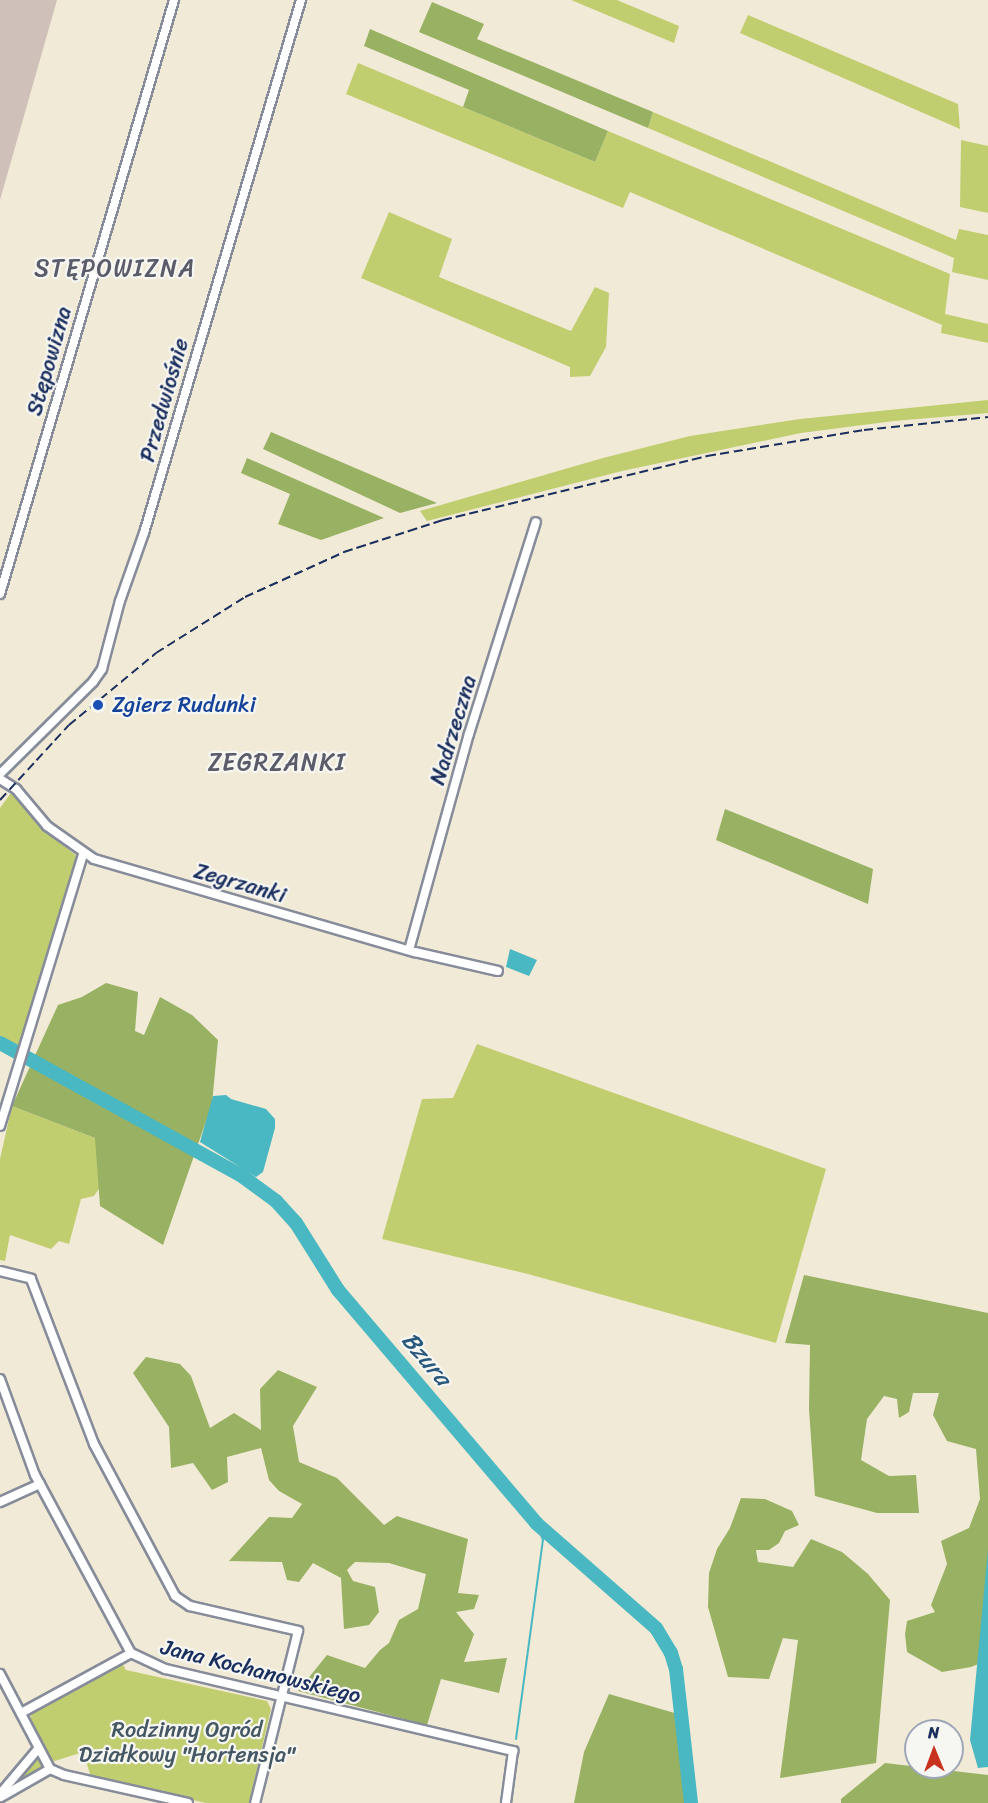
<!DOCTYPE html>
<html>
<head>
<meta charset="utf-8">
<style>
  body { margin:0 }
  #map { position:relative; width:988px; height:1803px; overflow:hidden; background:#f1ead6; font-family:Sriracha,sans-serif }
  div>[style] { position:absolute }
  .industrial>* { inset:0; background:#cfc0ba }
  .green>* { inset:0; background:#c1ce70 }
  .forest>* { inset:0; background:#98b162 }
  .water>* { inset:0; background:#49b8c2 }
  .stream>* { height:2px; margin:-1px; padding:0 1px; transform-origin:1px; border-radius:1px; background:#49b8c2 }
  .river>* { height:14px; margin:-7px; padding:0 7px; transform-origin:7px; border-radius:7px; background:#49b8c2 }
  .roads { filter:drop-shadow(2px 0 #868c9a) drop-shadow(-2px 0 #868c9a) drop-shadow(0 2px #868c9a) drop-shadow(0 -2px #868c9a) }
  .minor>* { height:8px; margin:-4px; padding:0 4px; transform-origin:4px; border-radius:4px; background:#fff }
  .rail>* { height:2px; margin-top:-1px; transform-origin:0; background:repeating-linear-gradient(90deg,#1b2f5e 0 9px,transparent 0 13.5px) }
  .dots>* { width:16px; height:16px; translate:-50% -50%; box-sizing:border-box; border:3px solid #f6f6f2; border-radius:50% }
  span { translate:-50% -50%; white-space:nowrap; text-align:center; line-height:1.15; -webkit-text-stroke:4.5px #f6f6f2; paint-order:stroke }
  .street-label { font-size:22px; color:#1b2f5e }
  .transit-label { font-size:22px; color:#164399 }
  .left { translate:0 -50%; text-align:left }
  .park-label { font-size:22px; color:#445762 }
  .neighbourhood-label { font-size:24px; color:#5b5c6a; letter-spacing:1.5px }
  .water-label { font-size:24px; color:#29587c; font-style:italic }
  .north { position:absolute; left:904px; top:1719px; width:60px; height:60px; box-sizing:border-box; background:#f6f6f2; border:2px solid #9ea6b7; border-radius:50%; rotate:359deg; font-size:16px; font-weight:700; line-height:24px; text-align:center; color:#1b2f5e }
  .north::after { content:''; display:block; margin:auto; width:21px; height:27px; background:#c8321e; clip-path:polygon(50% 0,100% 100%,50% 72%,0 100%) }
</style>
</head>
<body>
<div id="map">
  <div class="industrial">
    <div style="clip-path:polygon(0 0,57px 0,0 200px)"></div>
  </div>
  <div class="green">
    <div style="clip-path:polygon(571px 0,617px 0,679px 26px,674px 43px)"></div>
    <div style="clip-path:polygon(748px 15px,958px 104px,960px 129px,740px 33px)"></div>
    <div style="clip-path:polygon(358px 63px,595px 162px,608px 131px,950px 274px,945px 314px,988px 324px,988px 343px,941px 333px,942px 325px,630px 192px,623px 208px,346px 94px)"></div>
    <div style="clip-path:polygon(653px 112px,956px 240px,959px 229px,988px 235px,988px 280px,952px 272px,954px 258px,648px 128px)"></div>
    <div style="clip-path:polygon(961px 140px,988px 146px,988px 213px,960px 207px)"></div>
    <div style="clip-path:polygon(389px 212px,452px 239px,439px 277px,571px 331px,595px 287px,609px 293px,606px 347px,590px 376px,570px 377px,570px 367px,361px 278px)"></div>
    <div style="clip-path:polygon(988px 400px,988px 413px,894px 421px,801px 433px,622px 471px,427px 521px,420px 511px,603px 458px,690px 436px,800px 419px)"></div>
    <div style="clip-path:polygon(11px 793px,49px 834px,78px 857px,22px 1047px,0 1036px,0 808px)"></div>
    <div style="clip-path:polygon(477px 1044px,826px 1169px,776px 1343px,528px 1274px,382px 1239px,422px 1099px,453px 1098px)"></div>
    <div style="clip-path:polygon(12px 1106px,95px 1138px,112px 1134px,107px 1177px,94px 1196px,81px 1199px,69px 1244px,59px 1241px,51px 1249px,10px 1235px,5px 1261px,0 1260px,0 1159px)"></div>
    <div style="clip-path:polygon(122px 1663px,126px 1670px,267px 1701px,271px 1709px,249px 1803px,206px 1803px,91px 1777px,83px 1752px,55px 1761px,50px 1760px,30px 1721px,31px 1714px)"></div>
    <div style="clip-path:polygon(36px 1757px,43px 1767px,41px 1770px,13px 1786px)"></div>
  </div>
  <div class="forest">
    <div style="clip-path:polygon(432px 2px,484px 24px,477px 39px,653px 112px,648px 128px,419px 32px)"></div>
    <div style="clip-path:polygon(370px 29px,608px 131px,595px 162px,463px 107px,469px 90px,364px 46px)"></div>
    <div style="clip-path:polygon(271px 432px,437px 503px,400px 513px,263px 449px)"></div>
    <div style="clip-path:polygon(247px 458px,384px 518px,321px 540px,278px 524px,290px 494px,241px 473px)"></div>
    <div style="clip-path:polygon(725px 809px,873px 869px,868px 904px,716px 840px)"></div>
    <div style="clip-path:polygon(106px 983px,138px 992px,135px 1031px,144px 1035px,160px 997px,192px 1015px,218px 1040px,212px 1104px,163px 1245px,100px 1206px,95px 1138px,12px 1106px,58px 1005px,82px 997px)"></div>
    <div style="clip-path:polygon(804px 1275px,988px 1313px,988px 1660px,971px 1667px,942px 1672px,907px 1652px,905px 1634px,907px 1621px,935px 1612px,931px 1605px,947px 1564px,941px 1541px,969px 1528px,980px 1499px,976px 1449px,947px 1441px,933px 1415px,939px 1393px,913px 1393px,909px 1412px,899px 1418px,897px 1399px,884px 1396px,867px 1419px,861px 1460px,889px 1476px,916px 1475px,919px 1513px,877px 1513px,815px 1496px,809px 1409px,810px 1345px,785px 1343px)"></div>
    <div style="clip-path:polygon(146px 1357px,180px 1364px,191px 1376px,210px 1428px,234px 1413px,261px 1430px,260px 1389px,278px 1370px,317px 1387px,293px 1426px,299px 1462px,337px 1478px,384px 1525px,397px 1516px,468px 1539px,458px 1593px,479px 1595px,474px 1609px,456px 1612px,474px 1634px,464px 1662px,507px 1658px,499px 1693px,441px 1679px,427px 1725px,298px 1691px,327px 1655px,365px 1668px,380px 1650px,389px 1643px,399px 1620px,418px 1609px,426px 1574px,389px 1563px,355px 1562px,347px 1570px,353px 1581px,375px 1587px,379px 1612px,369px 1625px,344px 1629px,341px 1578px,313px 1563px,299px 1582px,287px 1580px,282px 1562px,229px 1561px,269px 1517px,292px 1518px,302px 1504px,279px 1491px,269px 1480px,261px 1448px,227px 1457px,228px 1482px,212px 1490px,193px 1463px,171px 1468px,169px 1427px,133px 1373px)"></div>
    <div style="clip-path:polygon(741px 1498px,765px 1499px,792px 1511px,799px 1525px,785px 1531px,779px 1543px,769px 1550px,756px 1550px,758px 1562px,793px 1567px,811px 1539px,842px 1552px,868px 1574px,890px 1600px,876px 1763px,780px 1778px,798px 1640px,783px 1638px,769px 1679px,728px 1677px,708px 1607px,709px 1573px,717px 1549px,730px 1528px)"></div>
    <div style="clip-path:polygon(609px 1694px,678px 1714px,688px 1803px,574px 1803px,584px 1752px)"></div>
    <div style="clip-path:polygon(885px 1763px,988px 1775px,988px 1803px,841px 1803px,841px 1799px)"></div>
  </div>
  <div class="water">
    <div style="clip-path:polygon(510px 949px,537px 960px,529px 976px,506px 967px)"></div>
    <div style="clip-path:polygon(226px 1095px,231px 1099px,266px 1109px,275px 1119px,275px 1128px,263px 1172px,256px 1177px,200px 1142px,213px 1096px)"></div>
    <div style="clip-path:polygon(988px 1549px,988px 1767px,978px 1768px,970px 1740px)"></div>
  </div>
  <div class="stream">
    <div style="left:516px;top:1739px;width:201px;rotate:-82.3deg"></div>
    <div style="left:543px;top:1540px;width:18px;rotate:-112deg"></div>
  </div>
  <div class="river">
    <div style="left:0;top:1043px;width:276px;rotate:28.8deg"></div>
    <div style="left:242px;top:1176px;width:42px;rotate:36.3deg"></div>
    <div style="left:276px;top:1201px;width:30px;rotate:48deg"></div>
    <div style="left:296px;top:1223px;width:79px;rotate:57.9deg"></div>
    <div style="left:338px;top:1290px;width:306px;rotate:49.6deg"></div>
    <div style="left:536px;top:1523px;width:159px;rotate:41.2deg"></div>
    <div style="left:656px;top:1628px;width:29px;rotate:59deg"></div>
    <div style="left:671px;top:1653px;width:17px;rotate:73deg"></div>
    <div style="left:676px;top:1669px;width:135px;rotate:83.6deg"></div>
  </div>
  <div class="roads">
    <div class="minor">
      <div style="left:0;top:594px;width:619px;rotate:-73.67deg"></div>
      <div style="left:0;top:774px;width:131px;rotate:-44.7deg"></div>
      <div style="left:93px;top:682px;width:16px;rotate:-55deg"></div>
      <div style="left:102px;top:669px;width:70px;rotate:-75.2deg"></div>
      <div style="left:120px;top:601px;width:72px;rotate:-70.6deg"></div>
      <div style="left:144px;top:533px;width:556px;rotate:-73.59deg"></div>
      <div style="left:0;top:779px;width:19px;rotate:32deg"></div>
      <div style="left:16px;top:789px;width:48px;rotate:50deg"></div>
      <div style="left:47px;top:826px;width:57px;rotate:35.1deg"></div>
      <div style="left:94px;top:859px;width:334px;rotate:16.2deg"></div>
      <div style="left:415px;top:952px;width:85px;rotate:12.9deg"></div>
      <div style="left:409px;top:950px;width:224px;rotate:-74.5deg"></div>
      <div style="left:469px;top:734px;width:222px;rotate:-72.5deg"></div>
      <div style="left:0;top:1126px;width:284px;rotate:-73deg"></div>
      <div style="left:0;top:1271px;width:32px;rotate:14deg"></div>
      <div style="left:31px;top:1279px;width:177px;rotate:69.1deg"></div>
      <div style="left:94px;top:1444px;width:172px;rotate:61.9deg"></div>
      <div style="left:175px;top:1596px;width:18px;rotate:34deg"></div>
      <div style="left:190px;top:1606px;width:111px;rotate:13deg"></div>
      <div style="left:298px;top:1631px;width:177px;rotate:104deg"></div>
      <div style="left:0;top:1379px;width:102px;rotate:70deg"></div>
      <div style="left:35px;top:1475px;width:202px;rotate:61.7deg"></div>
      <div style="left:131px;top:1653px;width:38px;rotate:25deg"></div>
      <div style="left:166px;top:1669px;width:357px;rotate:13.3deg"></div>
      <div style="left:513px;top:1751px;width:52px;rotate:97.7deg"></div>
      <div style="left:0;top:1502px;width:44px;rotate:-24.2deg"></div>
      <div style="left:0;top:1674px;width:107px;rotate:62.2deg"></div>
      <div style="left:21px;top:1713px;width:125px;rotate:-28.6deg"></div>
      <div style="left:50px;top:1769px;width:15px;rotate:23deg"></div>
      <div style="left:64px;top:1775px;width:127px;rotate:12.7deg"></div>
      <div style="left:0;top:1794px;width:59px;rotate:-49.8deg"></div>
      <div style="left:1px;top:1797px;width:56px;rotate:-29.7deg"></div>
    </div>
  </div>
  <div class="rail">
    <div style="left:0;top:800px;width:102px;rotate:-47.4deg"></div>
    <div style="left:69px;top:725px;width:113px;rotate:-39.6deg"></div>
    <div style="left:156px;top:653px;width:105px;rotate:-32.2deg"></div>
    <div style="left:245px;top:597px;width:109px;rotate:-24.4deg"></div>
    <div style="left:344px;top:552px;width:104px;rotate:-17.9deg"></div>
    <div style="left:443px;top:520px;width:272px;rotate:-13.6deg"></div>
    <div style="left:707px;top:456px;width:159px;rotate:-9.4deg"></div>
    <div style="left:864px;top:430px;width:125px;rotate:-6deg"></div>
  </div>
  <div class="dots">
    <div style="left:98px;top:705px;background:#1a4fb4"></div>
  </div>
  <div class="street-label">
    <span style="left:49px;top:361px;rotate:-74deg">Stępowizna</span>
    <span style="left:164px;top:400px;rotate:-74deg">Przedwiośnie</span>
    <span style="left:453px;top:730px;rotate:-73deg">Nadrzeczna</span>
    <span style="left:240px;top:883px;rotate:16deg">Zegrzanki</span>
    <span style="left:261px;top:1671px;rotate:14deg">Jana Kochanowskiego</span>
  </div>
  <div class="transit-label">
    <span class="left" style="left:112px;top:705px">Zgierz Rudunki</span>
  </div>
  <div class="park-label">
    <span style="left:187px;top:1742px">Rodzinny Ogród<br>Działkowy "Hortensja"</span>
  </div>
  <div class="neighbourhood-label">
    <span style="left:115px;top:269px">STĘPOWIZNA</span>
    <span style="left:277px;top:763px">ZEGRZANKI</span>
  </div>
  <div class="water-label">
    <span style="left:426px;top:1359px;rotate:50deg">Bzura</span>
  </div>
  <div class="north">N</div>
</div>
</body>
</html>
